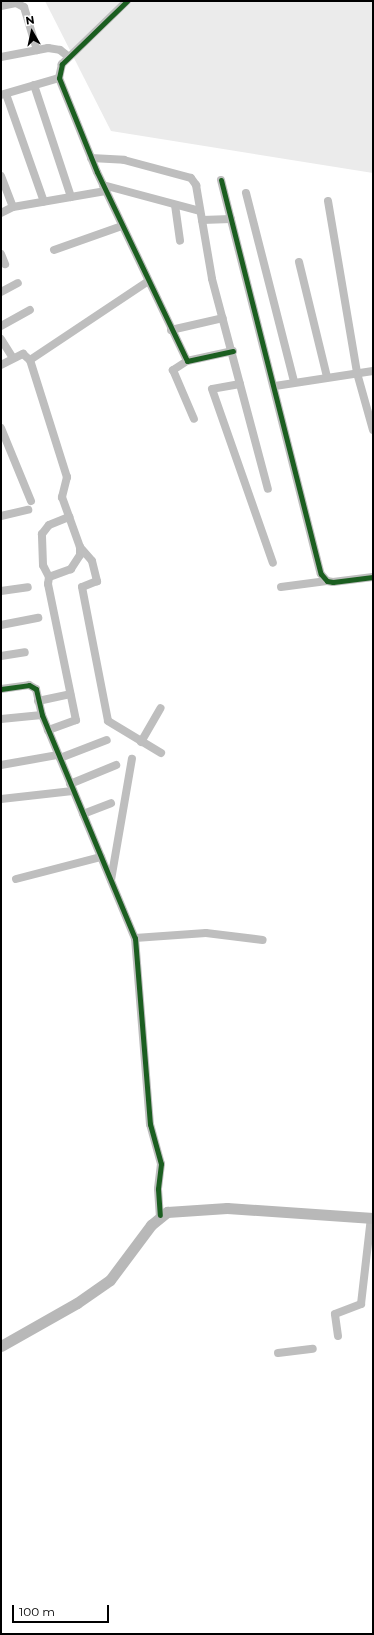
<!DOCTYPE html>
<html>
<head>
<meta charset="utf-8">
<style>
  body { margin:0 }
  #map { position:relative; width:374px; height:1635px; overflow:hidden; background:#fff; font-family:Montserrat,sans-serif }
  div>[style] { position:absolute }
  .green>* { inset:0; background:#ebebeb }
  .street>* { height:8px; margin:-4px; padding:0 4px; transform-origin:4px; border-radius:4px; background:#bebebe }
  .secondary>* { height:11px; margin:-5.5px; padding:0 5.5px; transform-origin:5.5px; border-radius:5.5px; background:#b8b8b8 }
  .cycleway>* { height:5px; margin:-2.5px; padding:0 2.5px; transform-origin:2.5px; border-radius:2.5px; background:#1b5e20 }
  span { translate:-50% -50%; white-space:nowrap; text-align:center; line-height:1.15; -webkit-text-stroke:3px #fff; paint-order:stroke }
  .frame { position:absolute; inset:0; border:2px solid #000; pointer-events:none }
  .north { position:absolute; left:12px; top:12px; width:40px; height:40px; -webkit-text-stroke:3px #fff; paint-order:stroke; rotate:351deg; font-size:11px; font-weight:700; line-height:16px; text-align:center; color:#000 }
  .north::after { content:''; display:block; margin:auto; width:14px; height:18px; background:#000; clip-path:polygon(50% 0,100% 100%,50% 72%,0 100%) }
  .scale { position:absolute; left:12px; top:1605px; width:97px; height:18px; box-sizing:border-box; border:2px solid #000; border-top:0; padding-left:5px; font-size:12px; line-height:14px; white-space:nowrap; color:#000; -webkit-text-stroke:3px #fff; paint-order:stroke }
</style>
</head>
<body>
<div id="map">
  <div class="green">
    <div style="clip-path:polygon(45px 1px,373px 1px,373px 173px,111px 131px)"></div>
  </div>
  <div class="street">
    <div style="left:127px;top:1px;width:91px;rotate:135.9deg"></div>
    <div style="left:62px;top:64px;width:14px;rotate:102deg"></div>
    <div style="left:59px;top:78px;width:101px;rotate:68deg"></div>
    <div style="left:97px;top:172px;width:209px;rotate:64.5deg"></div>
    <div style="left:187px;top:361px;width:47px;rotate:-12.3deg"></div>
    <div style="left:1px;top:6px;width:15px;rotate:-11deg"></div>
    <div style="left:16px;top:3px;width:9px;rotate:27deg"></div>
    <div style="left:24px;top:7px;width:45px;rotate:73.2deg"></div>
    <div style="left:1px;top:57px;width:48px;rotate:-10.8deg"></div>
    <div style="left:48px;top:48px;width:12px;rotate:9deg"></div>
    <div style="left:60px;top:50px;width:11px;rotate:38deg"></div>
    <div style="left:34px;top:85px;width:118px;rotate:71.7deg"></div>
    <div style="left:6px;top:94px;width:114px;rotate:70.6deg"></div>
    <div style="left:1px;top:95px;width:60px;rotate:-16.3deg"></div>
    <div style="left:91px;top:158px;width:33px;rotate:3deg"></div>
    <div style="left:124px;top:160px;width:69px;rotate:15deg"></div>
    <div style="left:191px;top:178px;width:9px;rotate:54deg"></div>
    <div style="left:196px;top:185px;width:95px;rotate:80.3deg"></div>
    <div style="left:212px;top:279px;width:217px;rotate:75.1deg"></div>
    <div style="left:1px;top:176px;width:33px;rotate:69deg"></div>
    <div style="left:221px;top:180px;width:406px;rotate:75.8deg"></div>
    <div style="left:321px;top:574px;width:9px;rotate:49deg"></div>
    <div style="left:327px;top:581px;width:6px;rotate:9deg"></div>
    <div style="left:333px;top:582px;width:40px;rotate:-7.1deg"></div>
    <div style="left:103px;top:185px;width:100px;rotate:15deg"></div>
    <div style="left:246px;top:193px;width:195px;rotate:75.7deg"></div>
    <div style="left:328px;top:201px;width:174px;rotate:80.4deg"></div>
    <div style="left:357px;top:373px;width:59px;rotate:74.3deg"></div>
    <div style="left:175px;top:205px;width:36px;rotate:82deg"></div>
    <div style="left:1px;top:213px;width:13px;rotate:-27deg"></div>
    <div style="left:13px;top:207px;width:94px;rotate:-9.8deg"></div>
    <div style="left:202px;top:220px;width:29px;rotate:-2deg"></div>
    <div style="left:54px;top:250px;width:72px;rotate:-19.4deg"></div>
    <div style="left:1px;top:254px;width:11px;rotate:68deg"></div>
    <div style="left:299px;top:262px;width:118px;rotate:76.3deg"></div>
    <div style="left:1px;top:292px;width:19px;rotate:-28deg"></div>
    <div style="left:1px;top:326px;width:33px;rotate:-29deg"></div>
    <div style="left:171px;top:330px;width:53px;rotate:-13deg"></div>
    <div style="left:1px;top:339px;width:22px;rotate:58deg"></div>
    <div style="left:30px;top:360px;width:141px;rotate:-33.7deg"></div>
    <div style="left:187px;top:361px;width:17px;rotate:147deg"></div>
    <div style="left:173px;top:370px;width:53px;rotate:66.8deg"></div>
    <div style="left:1px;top:365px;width:25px;rotate:-27deg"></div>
    <div style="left:23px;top:354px;width:9px;rotate:41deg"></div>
    <div style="left:30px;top:360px;width:123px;rotate:72.5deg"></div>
    <div style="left:67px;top:477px;width:21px;rotate:104deg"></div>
    <div style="left:62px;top:497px;width:53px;rotate:70.2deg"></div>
    <div style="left:80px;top:547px;width:8px;rotate:90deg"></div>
    <div style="left:80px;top:555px;width:17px;rotate:123deg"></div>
    <div style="left:71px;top:569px;width:23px;rotate:160deg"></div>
    <div style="left:49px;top:577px;width:7px;rotate:98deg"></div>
    <div style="left:48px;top:584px;width:139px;rotate:78.4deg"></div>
    <div style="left:76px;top:720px;width:30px;rotate:160deg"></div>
    <div style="left:240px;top:384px;width:28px;rotate:170deg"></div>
    <div style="left:212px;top:389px;width:184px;rotate:70.7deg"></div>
    <div style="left:275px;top:386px;width:99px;rotate:-8.7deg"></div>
    <div style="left:1px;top:428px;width:79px;rotate:67.7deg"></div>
    <div style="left:1px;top:516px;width:28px;rotate:-13deg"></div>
    <div style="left:80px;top:547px;width:18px;rotate:49deg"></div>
    <div style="left:92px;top:561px;width:21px;rotate:76deg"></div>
    <div style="left:97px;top:581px;width:16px;rotate:158deg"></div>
    <div style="left:82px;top:587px;width:136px;rotate:79deg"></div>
    <div style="left:108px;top:721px;width:62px;rotate:31.1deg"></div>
    <div style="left:49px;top:577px;width:13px;rotate:-117deg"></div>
    <div style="left:43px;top:565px;width:31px;rotate:-92deg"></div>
    <div style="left:42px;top:534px;width:11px;rotate:-52deg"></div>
    <div style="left:49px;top:525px;width:22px;rotate:-22deg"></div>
    <div style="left:281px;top:587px;width:46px;rotate:-7.4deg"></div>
    <div style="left:1px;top:591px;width:27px;rotate:-8deg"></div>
    <div style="left:1px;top:625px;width:38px;rotate:-11deg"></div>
    <div style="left:1px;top:656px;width:24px;rotate:-9deg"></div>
    <div style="left:1px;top:689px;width:28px;rotate:-8deg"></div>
    <div style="left:29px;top:685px;width:8px;rotate:30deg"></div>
    <div style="left:36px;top:689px;width:27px;rotate:77deg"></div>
    <div style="left:42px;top:715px;width:242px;rotate:67.4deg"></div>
    <div style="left:135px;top:938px;width:187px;rotate:85.4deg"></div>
    <div style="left:150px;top:1124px;width:41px;rotate:74.6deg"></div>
    <div style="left:161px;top:1164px;width:25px;rotate:97deg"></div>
    <div style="left:158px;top:1189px;width:26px;rotate:86deg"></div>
    <div style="left:38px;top:701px;width:33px;rotate:-12deg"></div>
    <div style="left:1px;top:719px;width:41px;rotate:-5.6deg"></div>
    <div style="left:141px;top:742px;width:39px;rotate:-60deg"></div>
    <div style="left:60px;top:758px;width:50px;rotate:-21deg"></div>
    <div style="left:1px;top:765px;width:58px;rotate:-10deg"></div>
    <div style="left:70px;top:784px;width:50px;rotate:-22.4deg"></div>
    <div style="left:1px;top:799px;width:72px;rotate:-6.3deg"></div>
    <div style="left:83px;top:814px;width:30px;rotate:-21deg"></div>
    <div style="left:16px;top:879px;width:88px;rotate:-14.5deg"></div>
    <div style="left:111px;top:880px;width:123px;rotate:-80.2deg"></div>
    <div style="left:135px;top:938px;width:71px;rotate:-4deg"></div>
    <div style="left:206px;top:933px;width:57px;rotate:7deg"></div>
    <div style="left:338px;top:1336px;width:22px;rotate:-98deg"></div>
    <div style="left:335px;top:1314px;width:28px;rotate:-21deg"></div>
    <div style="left:361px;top:1304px;width:87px;rotate:-83.4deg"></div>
    <div style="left:278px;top:1353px;width:35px;rotate:-7deg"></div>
  </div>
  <div class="secondary">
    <div style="left:1px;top:1346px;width:87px;rotate:-29.5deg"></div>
    <div style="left:77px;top:1303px;width:40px;rotate:-34.9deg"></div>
    <div style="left:110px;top:1280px;width:69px;rotate:-53.3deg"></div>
    <div style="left:151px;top:1225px;width:21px;rotate:-39deg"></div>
    <div style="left:167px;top:1212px;width:60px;rotate:-3.8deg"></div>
    <div style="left:227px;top:1208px;width:146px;rotate:3.9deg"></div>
  </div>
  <div class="cycleway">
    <div style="left:127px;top:1px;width:91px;rotate:135.9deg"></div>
    <div style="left:62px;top:64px;width:14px;rotate:102deg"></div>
    <div style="left:59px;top:78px;width:101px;rotate:68deg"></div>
    <div style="left:97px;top:172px;width:209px;rotate:64.5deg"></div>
    <div style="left:187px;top:361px;width:47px;rotate:-12.3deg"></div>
    <div style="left:221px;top:180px;width:406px;rotate:75.8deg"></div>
    <div style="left:321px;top:574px;width:9px;rotate:49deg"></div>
    <div style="left:327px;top:581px;width:6px;rotate:9deg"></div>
    <div style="left:333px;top:582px;width:40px;rotate:-7.1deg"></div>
    <div style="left:1px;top:689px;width:28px;rotate:-8deg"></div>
    <div style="left:29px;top:685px;width:8px;rotate:30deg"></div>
    <div style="left:36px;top:689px;width:27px;rotate:77deg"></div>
    <div style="left:42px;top:715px;width:242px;rotate:67.4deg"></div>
    <div style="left:135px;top:938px;width:187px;rotate:85.4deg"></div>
    <div style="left:150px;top:1124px;width:41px;rotate:74.6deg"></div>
    <div style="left:161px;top:1164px;width:25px;rotate:97deg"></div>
    <div style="left:158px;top:1189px;width:26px;rotate:86deg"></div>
  </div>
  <div class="frame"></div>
  <div class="north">N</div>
  <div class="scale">100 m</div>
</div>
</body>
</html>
